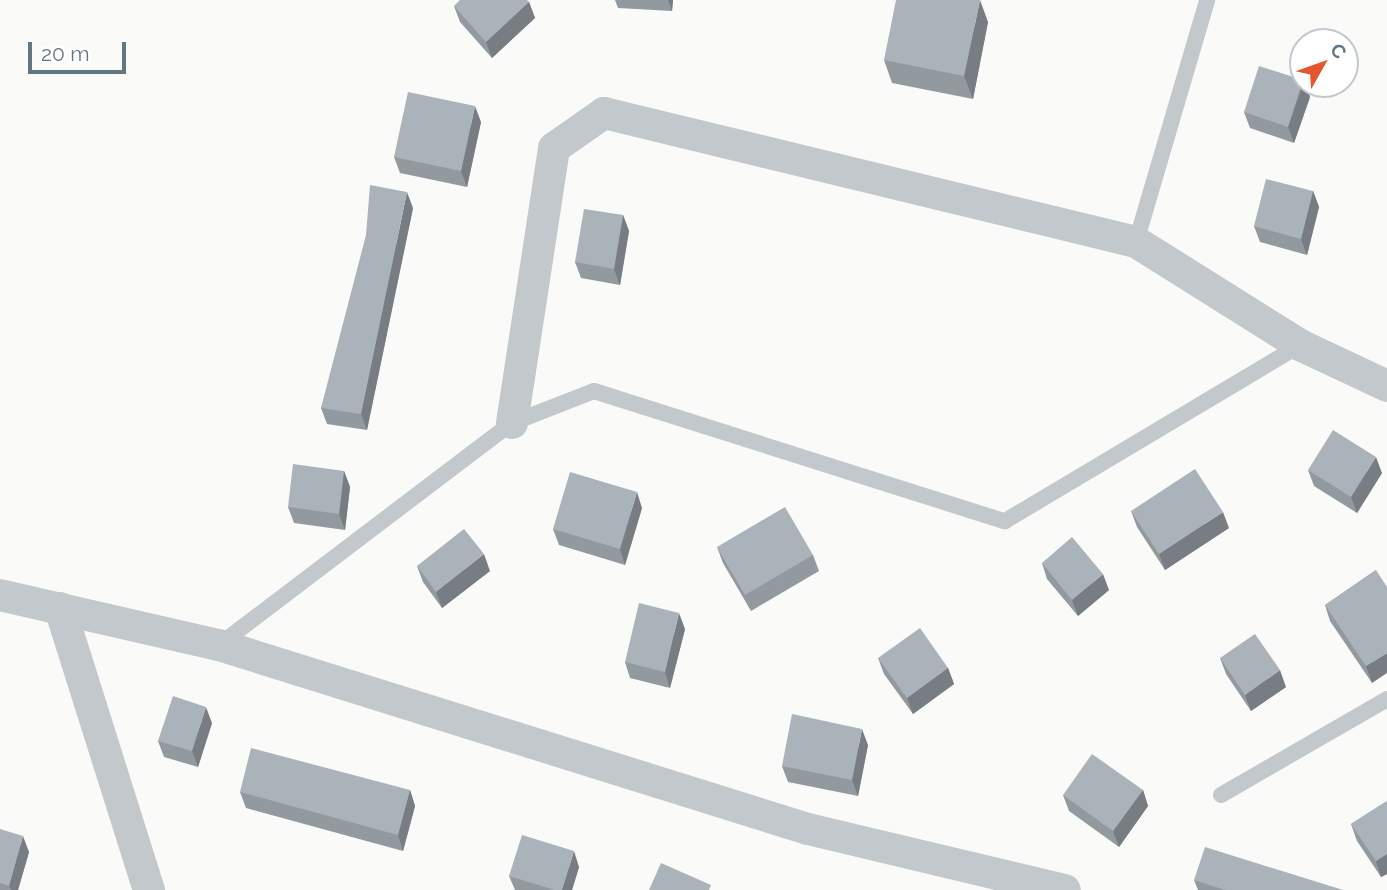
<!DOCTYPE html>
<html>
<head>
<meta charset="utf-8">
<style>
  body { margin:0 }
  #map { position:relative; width:1387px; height:890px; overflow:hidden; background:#fafaf8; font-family:Raleway,sans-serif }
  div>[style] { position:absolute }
  .lane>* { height:16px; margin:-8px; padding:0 8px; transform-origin:8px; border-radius:8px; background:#c3c8cc }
  .street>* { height:32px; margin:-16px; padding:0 16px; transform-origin:16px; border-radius:16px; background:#c3c8cc }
  .wall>* { inset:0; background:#929a9f }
  .shaded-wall>* { inset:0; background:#777d82 }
  .building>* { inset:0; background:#aab3b9 }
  span { translate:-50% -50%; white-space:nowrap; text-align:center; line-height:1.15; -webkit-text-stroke:7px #fff; paint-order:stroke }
  .north { position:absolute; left:1289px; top:28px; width:70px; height:70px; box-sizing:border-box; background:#fff; border:2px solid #c1c8cd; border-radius:50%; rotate:50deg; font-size:19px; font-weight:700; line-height:28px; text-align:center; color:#657683 }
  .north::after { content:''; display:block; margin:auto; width:24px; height:32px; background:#e4572e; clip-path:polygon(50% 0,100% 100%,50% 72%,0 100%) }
  .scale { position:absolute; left:28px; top:42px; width:98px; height:32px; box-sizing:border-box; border:4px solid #657683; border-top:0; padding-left:9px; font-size:21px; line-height:24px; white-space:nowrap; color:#657683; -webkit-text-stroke:5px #fff; paint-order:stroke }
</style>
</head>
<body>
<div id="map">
  <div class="lane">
    <div style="left:1136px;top:242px;width:252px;rotate:-73.6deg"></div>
    <div style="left:219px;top:645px;width:368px;rotate:-37.2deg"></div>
    <div style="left:512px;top:423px;width:88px;rotate:-21.3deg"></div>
    <div style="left:594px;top:391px;width:431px;rotate:17.6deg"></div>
    <div style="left:1005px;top:521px;width:344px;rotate:-30.8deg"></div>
    <div style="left:1221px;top:795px;width:192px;rotate:-30deg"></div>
  </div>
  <div class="street">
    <div style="left:512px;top:423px;width:278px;rotate:-81.3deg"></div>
    <div style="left:554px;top:148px;width:61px;rotate:-35deg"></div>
    <div style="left:604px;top:113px;width:547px;rotate:13.63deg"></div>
    <div style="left:1136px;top:242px;width:194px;rotate:32.1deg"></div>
    <div style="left:1300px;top:345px;width:96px;rotate:25.2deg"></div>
    <div style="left:0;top:595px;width:225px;rotate:12.9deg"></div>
    <div style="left:219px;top:645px;width:617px;rotate:17.35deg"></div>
    <div style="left:808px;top:829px;width:264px;rotate:13.4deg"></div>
    <div style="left:60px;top:608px;width:296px;rotate:72.5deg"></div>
  </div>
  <div class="wall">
    <div style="clip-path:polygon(615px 0,673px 0,672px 11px,618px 8px)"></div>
    <div style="clip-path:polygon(529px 2px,535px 18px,492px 58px,460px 22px,454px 6px)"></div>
    <div style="clip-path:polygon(988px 22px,973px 99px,892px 83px,884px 60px)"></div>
    <div style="clip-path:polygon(1303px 84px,1305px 84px,1310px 97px,1294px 143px,1250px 128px,1244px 112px)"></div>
    <div style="clip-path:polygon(481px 122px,467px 187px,400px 173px,394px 157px)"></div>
    <div style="clip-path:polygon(1313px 191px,1319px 207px,1307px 255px,1260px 242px,1254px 226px)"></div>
    <div style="clip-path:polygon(413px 208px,367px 430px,327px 424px,321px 408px)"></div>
    <div style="clip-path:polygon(623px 215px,629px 231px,620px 285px,581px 278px,575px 262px)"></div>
    <div style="clip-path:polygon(1308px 470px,1382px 473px,1357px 513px,1314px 486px)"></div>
    <div style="clip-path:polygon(344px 471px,350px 487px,345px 530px,294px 523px,288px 507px)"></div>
    <div style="clip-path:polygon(642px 508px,625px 565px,559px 545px,553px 529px)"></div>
    <div style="clip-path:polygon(1131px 511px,1229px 528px,1165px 570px,1137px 527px)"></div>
    <div style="clip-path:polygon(717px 547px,813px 555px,819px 571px,751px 611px,723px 563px)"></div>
    <div style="clip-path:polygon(1042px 563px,1109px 590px,1078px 616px,1047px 579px)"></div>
    <div style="clip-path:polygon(417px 566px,490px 571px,442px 608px,423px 582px)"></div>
    <div style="clip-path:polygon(1376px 570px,1372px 683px,1330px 621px,1325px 605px)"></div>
    <div style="clip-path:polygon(685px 629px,670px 688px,630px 678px,625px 662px)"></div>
    <div style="clip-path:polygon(878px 658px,948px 668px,954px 684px,913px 714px,884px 674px)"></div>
    <div style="clip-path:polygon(1220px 658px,1286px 687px,1251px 711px,1226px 674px)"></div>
    <div style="clip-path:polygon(212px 723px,198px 767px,164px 757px,158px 741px)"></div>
    <div style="clip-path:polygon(868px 745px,858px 796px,788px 782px,782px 766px)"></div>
    <div style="clip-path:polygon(410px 790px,415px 806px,403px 851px,246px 808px,240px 792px)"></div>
    <div style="clip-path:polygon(1143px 790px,1148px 806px,1119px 847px,1069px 811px,1063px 795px)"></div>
    <div style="clip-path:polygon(1387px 801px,1387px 874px,1381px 877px,1357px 841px,1351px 824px)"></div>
    <div style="clip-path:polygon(0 829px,29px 852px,18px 890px,0 890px)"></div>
    <div style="clip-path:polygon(579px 867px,572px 890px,515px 890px,509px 876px)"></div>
    <div style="clip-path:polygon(1194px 880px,1343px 890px,1198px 890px)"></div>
  </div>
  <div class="shaded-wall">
    <div style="clip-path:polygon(668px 0,673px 0,672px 11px)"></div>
    <div style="clip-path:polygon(980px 0,988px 22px,973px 99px,964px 76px)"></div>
    <div style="clip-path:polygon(529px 2px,535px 18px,492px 58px,486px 42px)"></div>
    <div style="clip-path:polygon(1303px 84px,1305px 84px,1310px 97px,1294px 143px,1288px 127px)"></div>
    <div style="clip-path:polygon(475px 106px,481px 122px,467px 187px,461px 171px)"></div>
    <div style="clip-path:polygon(1313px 191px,1319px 207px,1307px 255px,1301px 239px)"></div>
    <div style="clip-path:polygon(407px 192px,413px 208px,367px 430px,361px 414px)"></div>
    <div style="clip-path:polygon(623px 215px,629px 231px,620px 285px,614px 269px)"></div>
    <div style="clip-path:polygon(1376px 457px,1382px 473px,1357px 513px,1351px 497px)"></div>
    <div style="clip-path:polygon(344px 471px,350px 487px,345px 530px,339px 514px)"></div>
    <div style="clip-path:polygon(637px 492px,642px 508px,625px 565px,620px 549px)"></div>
    <div style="clip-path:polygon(1223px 512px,1229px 528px,1165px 570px,1159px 554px)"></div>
    <div style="clip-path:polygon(484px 554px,490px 571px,442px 608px,436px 592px)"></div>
    <div style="clip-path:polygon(1103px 574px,1109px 590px,1078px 616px,1072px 600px)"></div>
    <div style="clip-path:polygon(679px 613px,685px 629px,670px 688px,665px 672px)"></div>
    <div style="clip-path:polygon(1387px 653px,1387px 673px,1372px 683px,1366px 666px)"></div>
    <div style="clip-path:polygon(948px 668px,954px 684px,913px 714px,907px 698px)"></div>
    <div style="clip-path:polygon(1280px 670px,1286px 687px,1251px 711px,1245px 695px)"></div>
    <div style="clip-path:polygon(206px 707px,212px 723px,198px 767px,192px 751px)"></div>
    <div style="clip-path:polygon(862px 729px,868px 745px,858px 796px,852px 780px)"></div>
    <div style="clip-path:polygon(410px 790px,415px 806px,403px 851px,398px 835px)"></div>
    <div style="clip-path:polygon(1143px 790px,1148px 806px,1119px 847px,1113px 831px)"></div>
    <div style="clip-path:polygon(23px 836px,29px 852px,18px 890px,11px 890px,9px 886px)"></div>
    <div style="clip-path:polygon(574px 851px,579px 867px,572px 890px,562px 890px)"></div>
    <div style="clip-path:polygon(1387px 854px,1387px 874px,1381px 877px,1376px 861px)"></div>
  </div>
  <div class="building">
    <div style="clip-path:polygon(460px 0,527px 0,529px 2px,486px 42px,454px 6px)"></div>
    <div style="clip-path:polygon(896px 0,980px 0,964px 76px,884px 60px)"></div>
    <div style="clip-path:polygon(1259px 66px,1303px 80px,1288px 127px,1244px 112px)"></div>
    <div style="clip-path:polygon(408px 92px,475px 106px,461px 171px,394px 157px)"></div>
    <div style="clip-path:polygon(1266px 179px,1313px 191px,1301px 239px,1254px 226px)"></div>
    <div style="clip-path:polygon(370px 185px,407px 192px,361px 414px,321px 408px,366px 235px)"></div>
    <div style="clip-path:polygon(584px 209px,623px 215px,614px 269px,575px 262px)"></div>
    <div style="clip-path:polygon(1333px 430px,1376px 457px,1351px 497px,1308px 470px)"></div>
    <div style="clip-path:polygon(293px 464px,344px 471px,339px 514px,288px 507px)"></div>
    <div style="clip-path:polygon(1195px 469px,1223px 512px,1159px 554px,1131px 511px)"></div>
    <div style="clip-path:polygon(570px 472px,637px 492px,620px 549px,553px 529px)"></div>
    <div style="clip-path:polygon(785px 507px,813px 555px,745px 595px,717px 547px)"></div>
    <div style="clip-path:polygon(464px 529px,484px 554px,436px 592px,417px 566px)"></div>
    <div style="clip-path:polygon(1072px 537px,1103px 574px,1072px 600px,1042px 563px)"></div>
    <div style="clip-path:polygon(1376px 570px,1387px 587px,1387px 653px,1366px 666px,1325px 605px)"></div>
    <div style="clip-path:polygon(639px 603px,679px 613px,665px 672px,625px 662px)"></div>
    <div style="clip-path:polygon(920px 628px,948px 668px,907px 698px,878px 658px)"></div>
    <div style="clip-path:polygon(1255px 634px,1280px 670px,1245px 695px,1220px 658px)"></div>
    <div style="clip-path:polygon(173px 696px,206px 707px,192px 751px,158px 741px)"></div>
    <div style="clip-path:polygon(792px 714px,862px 729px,852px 780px,782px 766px)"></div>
    <div style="clip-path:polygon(251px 748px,410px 790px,398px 835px,240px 792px)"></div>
    <div style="clip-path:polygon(1092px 754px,1143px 790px,1113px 831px,1063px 795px)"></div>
    <div style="clip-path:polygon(1387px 801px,1387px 854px,1376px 861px,1351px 824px)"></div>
    <div style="clip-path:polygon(0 829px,23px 836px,9px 886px,0 883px)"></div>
    <div style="clip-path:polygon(522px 835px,574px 851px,562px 890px,555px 890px,509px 876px)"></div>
    <div style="clip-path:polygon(1205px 847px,1343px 890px,1225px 890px,1194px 880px)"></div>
    <div style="clip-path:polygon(661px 863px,711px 885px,709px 890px,649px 890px)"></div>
  </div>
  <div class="north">С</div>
  <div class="scale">20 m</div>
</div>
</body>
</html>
